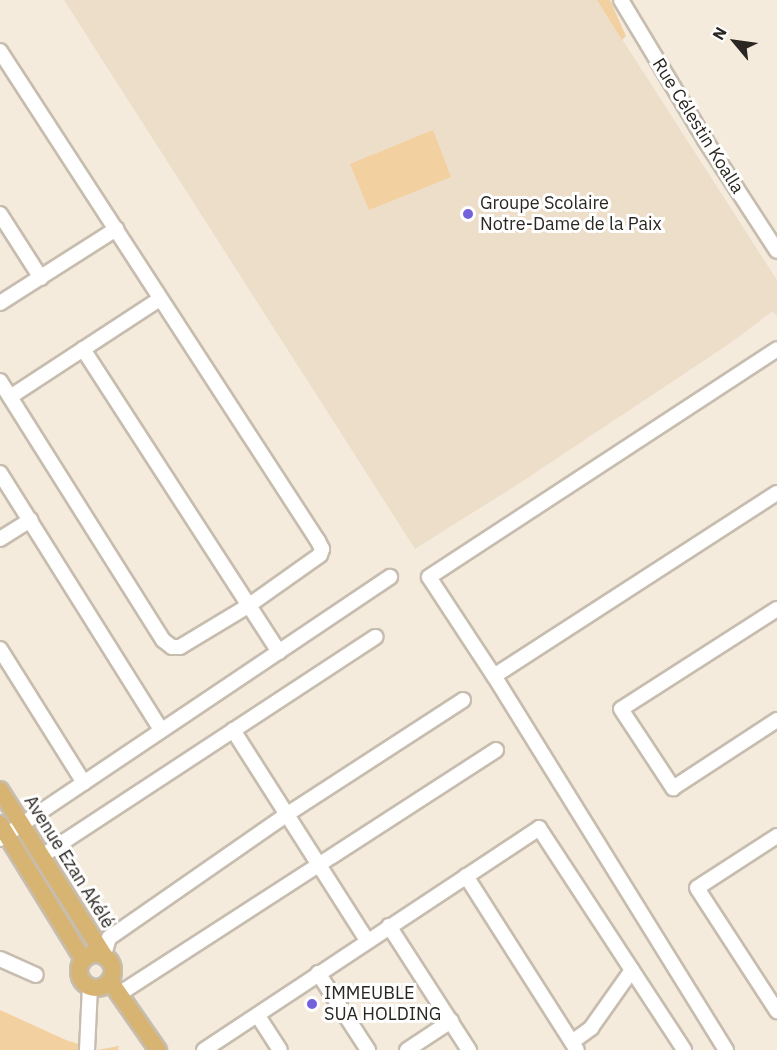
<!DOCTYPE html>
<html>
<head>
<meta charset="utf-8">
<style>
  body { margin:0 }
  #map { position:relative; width:777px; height:1050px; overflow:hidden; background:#f5ebdd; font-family:"IBM Plex Sans",sans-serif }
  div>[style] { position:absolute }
  .built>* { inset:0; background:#eddeca }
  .green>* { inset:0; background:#f3d09f }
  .roads { filter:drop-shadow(2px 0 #c7bdaf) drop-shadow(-2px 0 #c7bdaf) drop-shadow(0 2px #c7bdaf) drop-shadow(0 -2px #c7bdaf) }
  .minor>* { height:14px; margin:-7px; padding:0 7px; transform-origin:7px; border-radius:7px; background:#fff }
  .major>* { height:16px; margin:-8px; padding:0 8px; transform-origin:8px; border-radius:8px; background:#d7b472 }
  .major>.ring { margin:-8px; padding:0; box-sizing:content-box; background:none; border:16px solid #d7b472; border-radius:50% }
  .dots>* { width:16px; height:16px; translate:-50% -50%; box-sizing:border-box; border:3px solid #fff; border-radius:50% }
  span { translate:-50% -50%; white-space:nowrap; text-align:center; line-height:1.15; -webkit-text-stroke:6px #fff; paint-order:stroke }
  .street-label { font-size:18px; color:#2a2621 }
  .poi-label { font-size:18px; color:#2a2621 }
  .left { translate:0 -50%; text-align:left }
  .north { position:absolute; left:705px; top:12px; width:60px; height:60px; -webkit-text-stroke:4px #fff; paint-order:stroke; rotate:299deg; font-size:16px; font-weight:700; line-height:24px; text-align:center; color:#2a2621 }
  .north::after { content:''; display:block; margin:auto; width:21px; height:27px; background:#2a2621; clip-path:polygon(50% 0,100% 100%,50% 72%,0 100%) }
</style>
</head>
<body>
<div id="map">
  <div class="built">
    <div style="clip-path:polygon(64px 0,597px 0,777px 280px,777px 317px,773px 311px,729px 344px,523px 481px,415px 549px)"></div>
  </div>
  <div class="green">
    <div style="clip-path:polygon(597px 0,610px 0,626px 36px,622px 40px)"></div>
    <div style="clip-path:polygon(433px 130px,451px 177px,369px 210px,350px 164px)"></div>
    <div style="clip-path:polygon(0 1010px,66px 1040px,97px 1050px,119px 1046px,118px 1050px,0 1050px)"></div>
  </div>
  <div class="roads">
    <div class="minor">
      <div style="left:621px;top:0;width:163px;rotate:59deg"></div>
      <div style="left:705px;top:140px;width:132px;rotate:57deg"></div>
      <div style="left:0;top:51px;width:584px;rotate:57.02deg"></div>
      <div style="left:318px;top:541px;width:9px;rotate:63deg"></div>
      <div style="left:322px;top:549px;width:6px;rotate:108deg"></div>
      <div style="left:320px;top:555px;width:88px;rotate:144.7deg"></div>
      <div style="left:248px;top:606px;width:79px;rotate:148.9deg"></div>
      <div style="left:180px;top:647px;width:8px;rotate:180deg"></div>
      <div style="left:172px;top:647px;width:11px;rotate:-142deg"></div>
      <div style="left:163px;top:640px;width:306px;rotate:-122.2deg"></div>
      <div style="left:0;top:214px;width:76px;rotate:57.4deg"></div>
      <div style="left:0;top:303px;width:138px;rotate:-32.5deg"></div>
      <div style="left:83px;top:349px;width:361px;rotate:57.1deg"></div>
      <div style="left:10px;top:397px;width:179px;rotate:-33.2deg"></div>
      <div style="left:0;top:473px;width:303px;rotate:57.9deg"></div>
      <div style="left:0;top:539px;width:36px;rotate:-32deg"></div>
      <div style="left:777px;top:609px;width:185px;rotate:147.3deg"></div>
      <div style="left:621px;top:709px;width:95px;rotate:56.6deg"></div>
      <div style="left:673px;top:788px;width:124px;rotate:-33.2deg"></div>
      <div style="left:0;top:649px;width:158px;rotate:57.9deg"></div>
      <div style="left:494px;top:676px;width:337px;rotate:-32.9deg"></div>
      <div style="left:233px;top:730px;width:249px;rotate:57.5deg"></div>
      <div style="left:777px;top:836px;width:95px;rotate:147deg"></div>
      <div style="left:697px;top:888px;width:147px;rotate:57deg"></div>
      <div style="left:0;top:839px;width:470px;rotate:-33.9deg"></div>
      <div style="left:42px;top:856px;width:399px;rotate:-33.3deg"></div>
      <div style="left:466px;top:876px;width:206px;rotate:57.5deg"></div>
      <div style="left:389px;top:926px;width:148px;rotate:57.2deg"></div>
      <div style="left:104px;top:955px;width:18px;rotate:-74deg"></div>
      <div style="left:109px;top:938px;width:216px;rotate:-34.8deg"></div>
      <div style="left:286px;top:815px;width:211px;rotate:-33deg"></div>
      <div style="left:0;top:959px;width:39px;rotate:24deg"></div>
      <div style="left:318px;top:973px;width:92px;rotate:57deg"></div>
      <div style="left:119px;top:994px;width:449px;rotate:-32.9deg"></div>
      <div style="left:258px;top:1016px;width:40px;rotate:57.1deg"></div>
      <div style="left:572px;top:1042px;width:24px;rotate:-36deg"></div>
      <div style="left:591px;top:1028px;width:71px;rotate:-54.7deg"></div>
      <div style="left:87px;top:1050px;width:63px;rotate:-87.3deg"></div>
      <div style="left:204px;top:1050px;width:402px;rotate:-33.5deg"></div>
      <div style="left:539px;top:828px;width:265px;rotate:56.8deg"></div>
      <div style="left:407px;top:1050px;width:53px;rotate:-33.4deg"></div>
      <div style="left:726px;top:1050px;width:440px;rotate:-121.8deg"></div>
      <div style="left:494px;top:676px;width:118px;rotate:-123.3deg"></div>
      <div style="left:429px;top:577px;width:416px;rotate:-33.2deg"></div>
    </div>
    <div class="major">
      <div style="left:0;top:790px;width:195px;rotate:57.8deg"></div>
      <div style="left:0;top:824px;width:158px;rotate:58.4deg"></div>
      <div class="ring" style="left:79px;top:954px;width:18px;height:18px"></div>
      <div style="left:110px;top:981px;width:84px;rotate:55.2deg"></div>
    </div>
  </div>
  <div class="dots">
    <div style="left:468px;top:214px;background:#7362dc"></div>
    <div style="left:312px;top:1004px;background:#7362dc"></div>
  </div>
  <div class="street-label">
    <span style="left:698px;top:126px;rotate:58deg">Rue Célestin Koalla</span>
    <span style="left:69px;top:862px;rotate:58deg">Avenue Ezan Akélé</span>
  </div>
  <div class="poi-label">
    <span class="left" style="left:480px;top:214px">Groupe Scolaire<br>Notre-Dame de la Paix</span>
    <span class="left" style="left:324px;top:1004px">IMMEUBLE<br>SUA HOLDING</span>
  </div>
  <div class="north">N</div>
</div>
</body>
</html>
